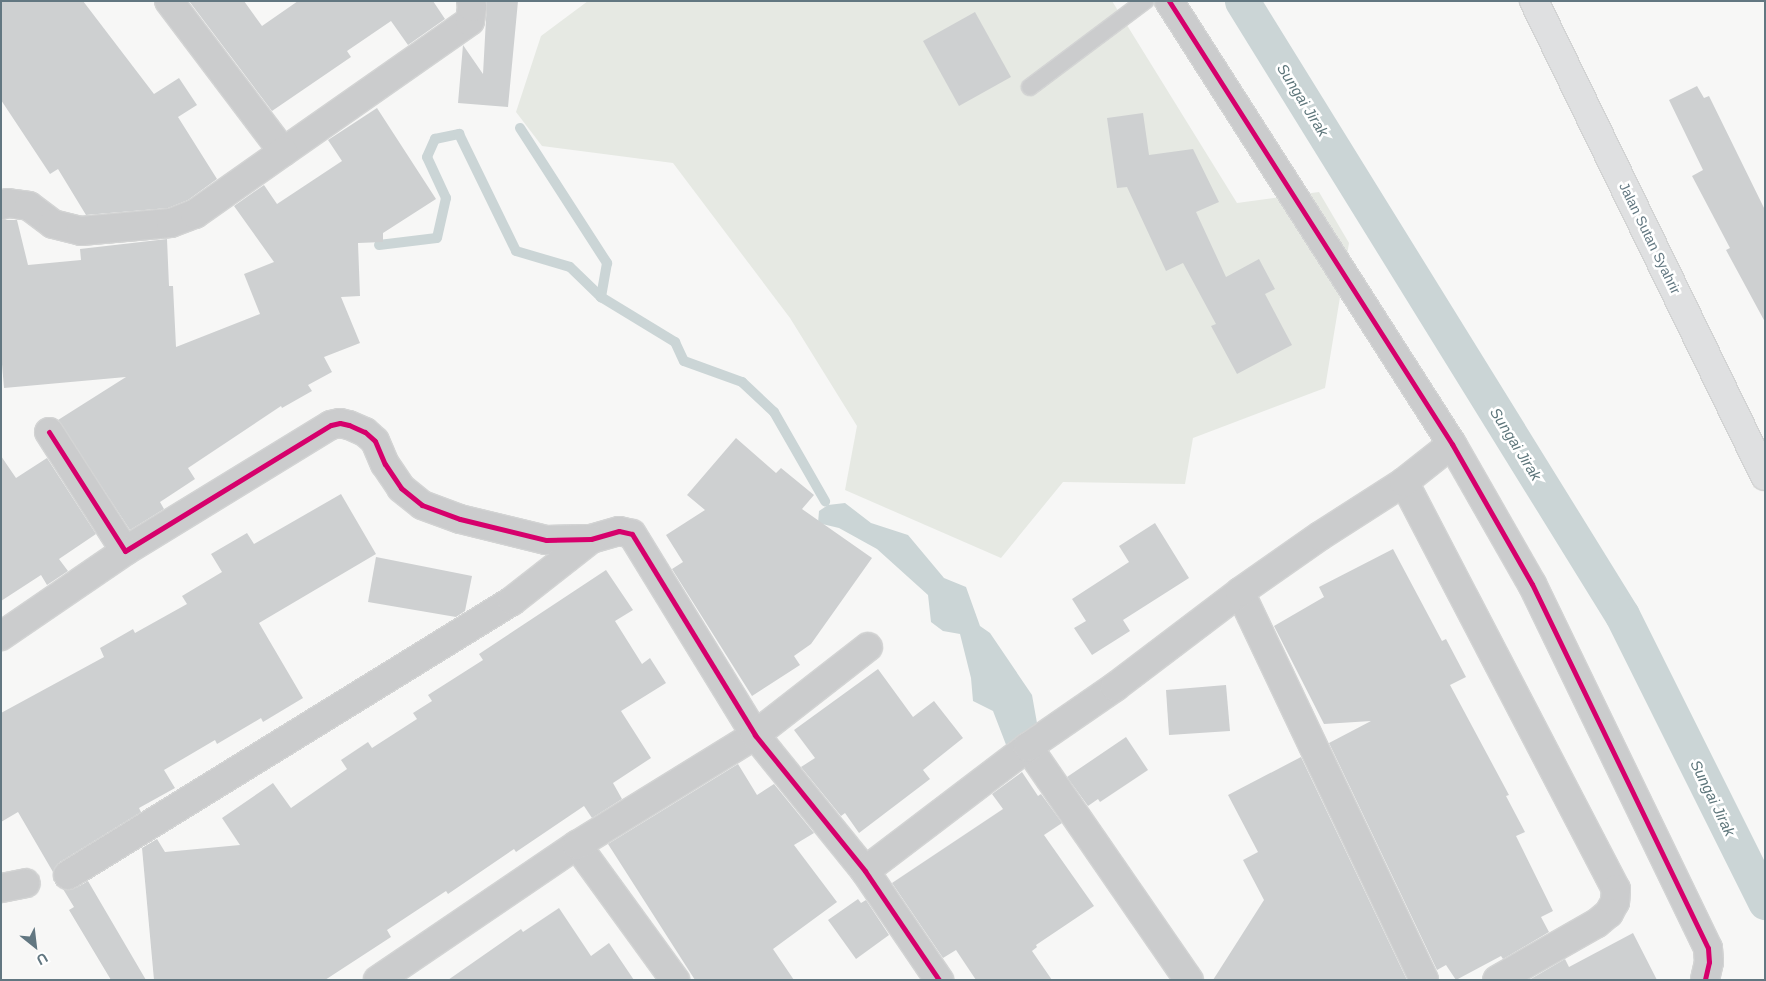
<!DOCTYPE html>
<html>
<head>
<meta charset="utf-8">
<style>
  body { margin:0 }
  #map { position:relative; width:1766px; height:981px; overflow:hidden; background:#f7f7f6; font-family:Helvetica,sans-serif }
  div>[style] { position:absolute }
  .green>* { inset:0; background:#e6e9e3 }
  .water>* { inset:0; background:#cbd5d6 }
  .stream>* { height:10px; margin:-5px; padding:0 5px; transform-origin:5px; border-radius:5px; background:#cbd5d6 }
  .canal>* { height:35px; margin:-17.5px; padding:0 17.5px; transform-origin:17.5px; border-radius:17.5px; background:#cbd5d6 }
  .building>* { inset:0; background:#ced0d1 }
  .roads { filter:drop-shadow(1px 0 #d3d4d4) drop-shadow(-1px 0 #d3d4d4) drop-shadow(0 1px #d3d4d4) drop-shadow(0 -1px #d3d4d4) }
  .lane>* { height:16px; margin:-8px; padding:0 8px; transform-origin:8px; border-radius:8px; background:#cbcccd }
  .street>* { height:28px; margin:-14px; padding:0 14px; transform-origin:14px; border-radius:14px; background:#cbcccd }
  .primary>* { height:28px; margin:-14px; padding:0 14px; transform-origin:14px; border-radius:14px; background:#dfe0e1 }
  .cycleway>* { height:5px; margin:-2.5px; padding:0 2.5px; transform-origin:2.5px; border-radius:2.5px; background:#d6006c }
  span { translate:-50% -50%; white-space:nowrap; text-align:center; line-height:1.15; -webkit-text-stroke:5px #fff; paint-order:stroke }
  .street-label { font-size:14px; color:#627781 }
  .water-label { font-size:15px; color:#5e767b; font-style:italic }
  .frame { position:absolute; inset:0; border:2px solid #627781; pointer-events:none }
  .north { position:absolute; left:10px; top:921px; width:50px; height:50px; -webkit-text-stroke:4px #fff; paint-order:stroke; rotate:151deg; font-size:14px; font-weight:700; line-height:20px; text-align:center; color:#627781 }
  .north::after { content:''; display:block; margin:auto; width:18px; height:22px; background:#627781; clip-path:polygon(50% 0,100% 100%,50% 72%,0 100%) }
</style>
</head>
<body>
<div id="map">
  <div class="green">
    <div style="clip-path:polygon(588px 1px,1112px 1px,1237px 203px,1319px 192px,1349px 243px,1325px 388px,1193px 438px,1185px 484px,1063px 482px,1001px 558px,845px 490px,857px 426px,790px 318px,673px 163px,542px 146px,516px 112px,541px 36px)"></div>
  </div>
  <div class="water">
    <div style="clip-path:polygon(845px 503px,871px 523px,908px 535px,944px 578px,966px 587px,980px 626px,990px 633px,1032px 695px,1037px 723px,1010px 755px,993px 711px,973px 701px,971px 678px,960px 634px,943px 631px,931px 622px,928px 595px,877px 549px,839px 528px,818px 523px,819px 511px,828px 505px)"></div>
  </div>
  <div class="stream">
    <div style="left:520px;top:128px;width:161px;rotate:57.2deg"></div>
    <div style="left:607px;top:263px;width:35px;rotate:100deg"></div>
    <div style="left:379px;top:245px;width:58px;rotate:-6.9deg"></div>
    <div style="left:437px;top:238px;width:41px;rotate:-77.3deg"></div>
    <div style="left:446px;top:198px;width:45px;rotate:-114.9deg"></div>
    <div style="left:427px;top:157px;width:20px;rotate:-66deg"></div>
    <div style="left:435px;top:139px;width:25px;rotate:-12deg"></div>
    <div style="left:459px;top:134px;width:130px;rotate:64deg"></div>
    <div style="left:516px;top:251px;width:56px;rotate:16.5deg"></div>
    <div style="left:570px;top:267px;width:43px;rotate:44.1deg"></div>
    <div style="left:601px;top:297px;width:87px;rotate:31.3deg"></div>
    <div style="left:675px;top:342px;width:21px;rotate:65deg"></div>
    <div style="left:684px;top:361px;width:62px;rotate:19.9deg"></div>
    <div style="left:742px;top:382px;width:44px;rotate:43.2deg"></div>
    <div style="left:774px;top:412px;width:103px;rotate:60.2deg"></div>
  </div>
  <div class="canal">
    <div style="left:1242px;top:1px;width:722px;rotate:58.25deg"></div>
    <div style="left:1622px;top:615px;width:321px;rotate:63.5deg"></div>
  </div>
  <div class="building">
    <div style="clip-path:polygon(1px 1px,83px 1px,154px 94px,179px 78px,197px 105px,178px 117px,217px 179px,188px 200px,168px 208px,86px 215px,58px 169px,50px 174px,1px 100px)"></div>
    <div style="clip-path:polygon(189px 1px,244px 1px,262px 26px,298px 1px,433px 1px,445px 19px,408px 45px,391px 21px,347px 51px,351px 57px,272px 111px)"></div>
    <div style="clip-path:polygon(487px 1px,518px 1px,508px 107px,458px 103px,463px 45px,483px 74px)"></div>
    <div style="clip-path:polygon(975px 12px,1011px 77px,959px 106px,923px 41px)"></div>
    <div style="clip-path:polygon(1697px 86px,1704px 98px,1709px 96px,1765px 210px,1765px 322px,1726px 250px,1730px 248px,1692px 176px,1703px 170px,1669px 100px)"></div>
    <div style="clip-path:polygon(377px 108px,436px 199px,383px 233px,383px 242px,358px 243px,360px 296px,341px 297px,360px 343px,324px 357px,332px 372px,308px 385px,312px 391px,282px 408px,281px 406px,188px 468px,195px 479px,160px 502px,164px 509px,130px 530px,58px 420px,126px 377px,4px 388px,1px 352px,1px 220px,17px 220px,28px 265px,81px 260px,80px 249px,167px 239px,169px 286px,173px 286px,176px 347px,260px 314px,244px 274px,274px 262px,234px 206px,264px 185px,277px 204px,342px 161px,328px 140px)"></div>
    <div style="clip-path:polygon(1143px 113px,1149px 155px,1193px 149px,1219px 202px,1196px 212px,1226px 277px,1259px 259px,1275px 289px,1265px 294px,1292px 345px,1237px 374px,1211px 326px,1216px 324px,1183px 263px,1166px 271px,1127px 187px,1117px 188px,1107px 118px)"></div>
    <div style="clip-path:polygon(736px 438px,776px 473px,781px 468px,814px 495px,802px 509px,872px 558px,811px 644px,794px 656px,800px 665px,752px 696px,672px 569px,683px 562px,666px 535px,705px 510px,687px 495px)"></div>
    <div style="clip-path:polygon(1px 456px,16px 478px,47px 458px,96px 534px,59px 559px,68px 571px,47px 585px,41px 575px,1px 601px)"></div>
    <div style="clip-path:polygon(341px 494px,376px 554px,259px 623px,303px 698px,263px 722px,261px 718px,217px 744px,215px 740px,164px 770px,175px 788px,139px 808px,141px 812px,60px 862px,53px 872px,18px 812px,1px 822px,1px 713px,104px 657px,100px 648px,133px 629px,135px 633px,187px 604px,182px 596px,222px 572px,211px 554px,247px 533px,254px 544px)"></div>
    <div style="clip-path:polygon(1155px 523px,1189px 578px,1123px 620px,1130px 631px,1092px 655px,1074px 628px,1086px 621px,1072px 599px,1129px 562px,1119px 546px)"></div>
    <div style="clip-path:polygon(1393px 549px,1442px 641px,1446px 639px,1466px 677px,1450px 685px,1509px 795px,1506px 796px,1525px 832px,1516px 836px,1553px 911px,1541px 917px,1549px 932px,1503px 959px,1501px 956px,1456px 980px,1446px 965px,1437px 970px,1329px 743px,1371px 721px,1324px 724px,1274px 626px,1324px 597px,1319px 587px)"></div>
    <div style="clip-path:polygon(376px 557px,472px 576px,465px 611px,456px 617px,368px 602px)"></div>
    <div style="clip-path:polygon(606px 570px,633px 610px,615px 621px,642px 664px,650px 658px,666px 683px,621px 711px,651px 758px,613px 783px,622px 799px,592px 818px,584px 806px,516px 852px,514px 849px,448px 894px,446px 891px,387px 930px,391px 937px,325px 980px,154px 980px,142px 848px,157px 839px,165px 852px,240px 845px,222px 818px,273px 783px,291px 808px,347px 769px,341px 760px,368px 742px,372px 748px,417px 719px,413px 713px,432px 701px,428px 695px,483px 660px,479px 654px)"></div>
    <div style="clip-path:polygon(878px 669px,913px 717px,934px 701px,963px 738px,923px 770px,930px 779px,859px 833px,845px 813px,841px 816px,801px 767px,815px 758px,794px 730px)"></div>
    <div style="clip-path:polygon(1226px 685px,1230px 731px,1169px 735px,1166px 690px)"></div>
    <div style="clip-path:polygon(1126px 737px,1148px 770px,1100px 802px,1098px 799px,1088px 806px,1067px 777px)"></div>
    <div style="clip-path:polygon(1301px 757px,1407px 980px,1213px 980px,1264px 900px,1243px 860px,1258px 852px,1228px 795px)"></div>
    <div style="clip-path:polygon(738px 764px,757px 795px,774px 784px,814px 833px,794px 845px,837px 902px,773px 949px,794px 980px,695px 980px,608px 844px)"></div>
    <div style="clip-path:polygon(1022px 772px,1038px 796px,1041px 794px,1062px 823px,1044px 835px,1094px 906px,1036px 945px,1037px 947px,1032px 951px,1052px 980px,976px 980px,956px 950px,943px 958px,892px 883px,1003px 809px,992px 794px)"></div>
    <div style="clip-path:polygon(88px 881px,146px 980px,111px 980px,69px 910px,74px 907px,63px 889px,76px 888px)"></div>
    <div style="clip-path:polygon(858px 899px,861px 903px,866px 900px,889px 935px,856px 959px,828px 920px)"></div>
    <div style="clip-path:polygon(559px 908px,591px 956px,609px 943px,634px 980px,448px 980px,521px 929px,523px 932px)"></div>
    <div style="clip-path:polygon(1633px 933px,1657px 980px,1529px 980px,1565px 959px,1569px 967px)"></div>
  </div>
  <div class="roads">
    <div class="lane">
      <div style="left:1030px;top:87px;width:144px;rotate:-36.8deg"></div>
    </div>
    <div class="street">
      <div style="left:169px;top:1px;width:189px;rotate:52.9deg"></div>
      <div style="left:283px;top:152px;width:228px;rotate:-35deg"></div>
      <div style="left:470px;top:21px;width:14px;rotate:-82deg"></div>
      <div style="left:472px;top:7px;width:6px;rotate:-99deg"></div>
      <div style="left:1169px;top:1px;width:526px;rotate:57.43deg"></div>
      <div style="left:1452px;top:444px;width:161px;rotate:60.3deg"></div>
      <div style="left:1532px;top:584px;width:404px;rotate:64.2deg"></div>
      <div style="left:1708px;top:948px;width:14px;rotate:86deg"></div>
      <div style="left:1709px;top:962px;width:18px;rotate:103deg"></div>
      <div style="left:1px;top:205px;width:7px;rotate:-16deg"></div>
      <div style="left:8px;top:203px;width:21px;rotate:8deg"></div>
      <div style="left:29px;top:206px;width:30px;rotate:37deg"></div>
      <div style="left:53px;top:224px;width:29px;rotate:14deg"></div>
      <div style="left:81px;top:231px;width:90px;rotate:-5.1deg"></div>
      <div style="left:171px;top:223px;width:26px;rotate:-21deg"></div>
      <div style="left:195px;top:214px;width:108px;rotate:-35.2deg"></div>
      <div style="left:49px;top:432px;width:141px;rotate:57.4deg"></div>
      <div style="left:125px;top:551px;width:241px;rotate:-31.5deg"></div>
      <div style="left:331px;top:425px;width:9px;rotate:-13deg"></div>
      <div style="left:340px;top:423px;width:9px;rotate:13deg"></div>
      <div style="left:349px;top:425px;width:17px;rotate:24deg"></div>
      <div style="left:365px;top:432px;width:13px;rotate:42deg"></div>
      <div style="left:375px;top:441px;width:25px;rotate:67deg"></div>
      <div style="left:385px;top:464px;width:29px;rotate:56deg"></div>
      <div style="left:401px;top:488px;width:27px;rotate:39deg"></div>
      <div style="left:422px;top:505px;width:40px;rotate:20.2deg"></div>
      <div style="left:460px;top:519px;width:89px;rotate:13.7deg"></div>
      <div style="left:546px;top:540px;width:45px;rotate:-1.3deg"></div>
      <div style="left:591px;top:539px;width:29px;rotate:-16deg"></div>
      <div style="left:619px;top:531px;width:13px;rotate:13deg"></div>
      <div style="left:632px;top:534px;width:236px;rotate:58.5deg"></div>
      <div style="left:755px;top:735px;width:175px;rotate:51deg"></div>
      <div style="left:865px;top:871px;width:132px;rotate:55.8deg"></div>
      <div style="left:1404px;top:482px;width:459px;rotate:62.5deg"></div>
      <div style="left:1616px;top:889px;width:13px;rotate:94deg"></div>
      <div style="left:1615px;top:902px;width:13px;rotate:119deg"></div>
      <div style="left:1609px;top:913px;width:16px;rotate:140deg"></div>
      <div style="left:1597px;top:923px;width:115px;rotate:150.3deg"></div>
      <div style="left:1240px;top:592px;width:429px;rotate:64.6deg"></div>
      <div style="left:1px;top:636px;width:150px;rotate:-34.4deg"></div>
      <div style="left:1028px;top:747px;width:283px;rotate:55.4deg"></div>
      <div style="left:577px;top:845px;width:167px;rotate:54deg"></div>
      <div style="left:865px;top:871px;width:205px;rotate:-37.3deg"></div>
      <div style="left:1028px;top:747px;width:106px;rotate:-34.6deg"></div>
      <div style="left:1115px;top:687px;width:157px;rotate:-37.2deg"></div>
      <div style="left:1240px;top:592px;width:98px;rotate:-35deg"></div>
      <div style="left:1320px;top:536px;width:100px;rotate:-32.7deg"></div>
      <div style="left:1404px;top:482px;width:61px;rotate:-38.4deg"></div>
      <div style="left:68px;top:875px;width:522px;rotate:-31.68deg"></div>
      <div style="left:512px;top:601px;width:100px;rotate:-38.1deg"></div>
      <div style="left:1px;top:888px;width:25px;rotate:-11deg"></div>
      <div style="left:378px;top:980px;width:240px;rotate:-34.2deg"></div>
      <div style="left:577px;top:845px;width:209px;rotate:-31.7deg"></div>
      <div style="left:755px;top:735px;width:143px;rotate:-37.9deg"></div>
    </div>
    <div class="primary">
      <div style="left:1534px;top:1px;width:528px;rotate:64.07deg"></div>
    </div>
  </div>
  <div class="cycleway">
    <div style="left:1169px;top:1px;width:526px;rotate:57.43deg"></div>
    <div style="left:1452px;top:444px;width:161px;rotate:60.3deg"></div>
    <div style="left:1532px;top:584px;width:404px;rotate:64.2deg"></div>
    <div style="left:1708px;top:948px;width:14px;rotate:86deg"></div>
    <div style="left:1709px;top:962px;width:18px;rotate:103deg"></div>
    <div style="left:49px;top:432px;width:141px;rotate:57.4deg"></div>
    <div style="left:125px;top:551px;width:241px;rotate:-31.5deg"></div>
    <div style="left:331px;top:425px;width:9px;rotate:-13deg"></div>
    <div style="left:340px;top:423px;width:9px;rotate:13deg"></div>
    <div style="left:349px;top:425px;width:17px;rotate:24deg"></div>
    <div style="left:365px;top:432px;width:13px;rotate:42deg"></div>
    <div style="left:375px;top:441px;width:25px;rotate:67deg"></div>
    <div style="left:385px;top:464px;width:29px;rotate:56deg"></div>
    <div style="left:401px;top:488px;width:27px;rotate:39deg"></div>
    <div style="left:422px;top:505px;width:40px;rotate:20.2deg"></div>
    <div style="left:460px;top:519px;width:89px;rotate:13.7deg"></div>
    <div style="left:546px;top:540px;width:45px;rotate:-1.3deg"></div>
    <div style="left:591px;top:539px;width:29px;rotate:-16deg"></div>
    <div style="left:619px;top:531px;width:13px;rotate:13deg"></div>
    <div style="left:632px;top:534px;width:236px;rotate:58.5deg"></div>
    <div style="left:755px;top:735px;width:175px;rotate:51deg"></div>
    <div style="left:865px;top:871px;width:132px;rotate:55.8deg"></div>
  </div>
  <div class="street-label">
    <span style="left:1650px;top:238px;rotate:64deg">Jalan Sutan Syahrir</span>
  </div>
  <div class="water-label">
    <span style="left:1303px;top:100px;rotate:58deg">Sungai Jirak</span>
    <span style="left:1516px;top:444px;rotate:58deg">Sungai Jirak</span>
    <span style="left:1713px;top:798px;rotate:64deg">Sungai Jirak</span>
  </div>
  <div class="frame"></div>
  <div class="north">U</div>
</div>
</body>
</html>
